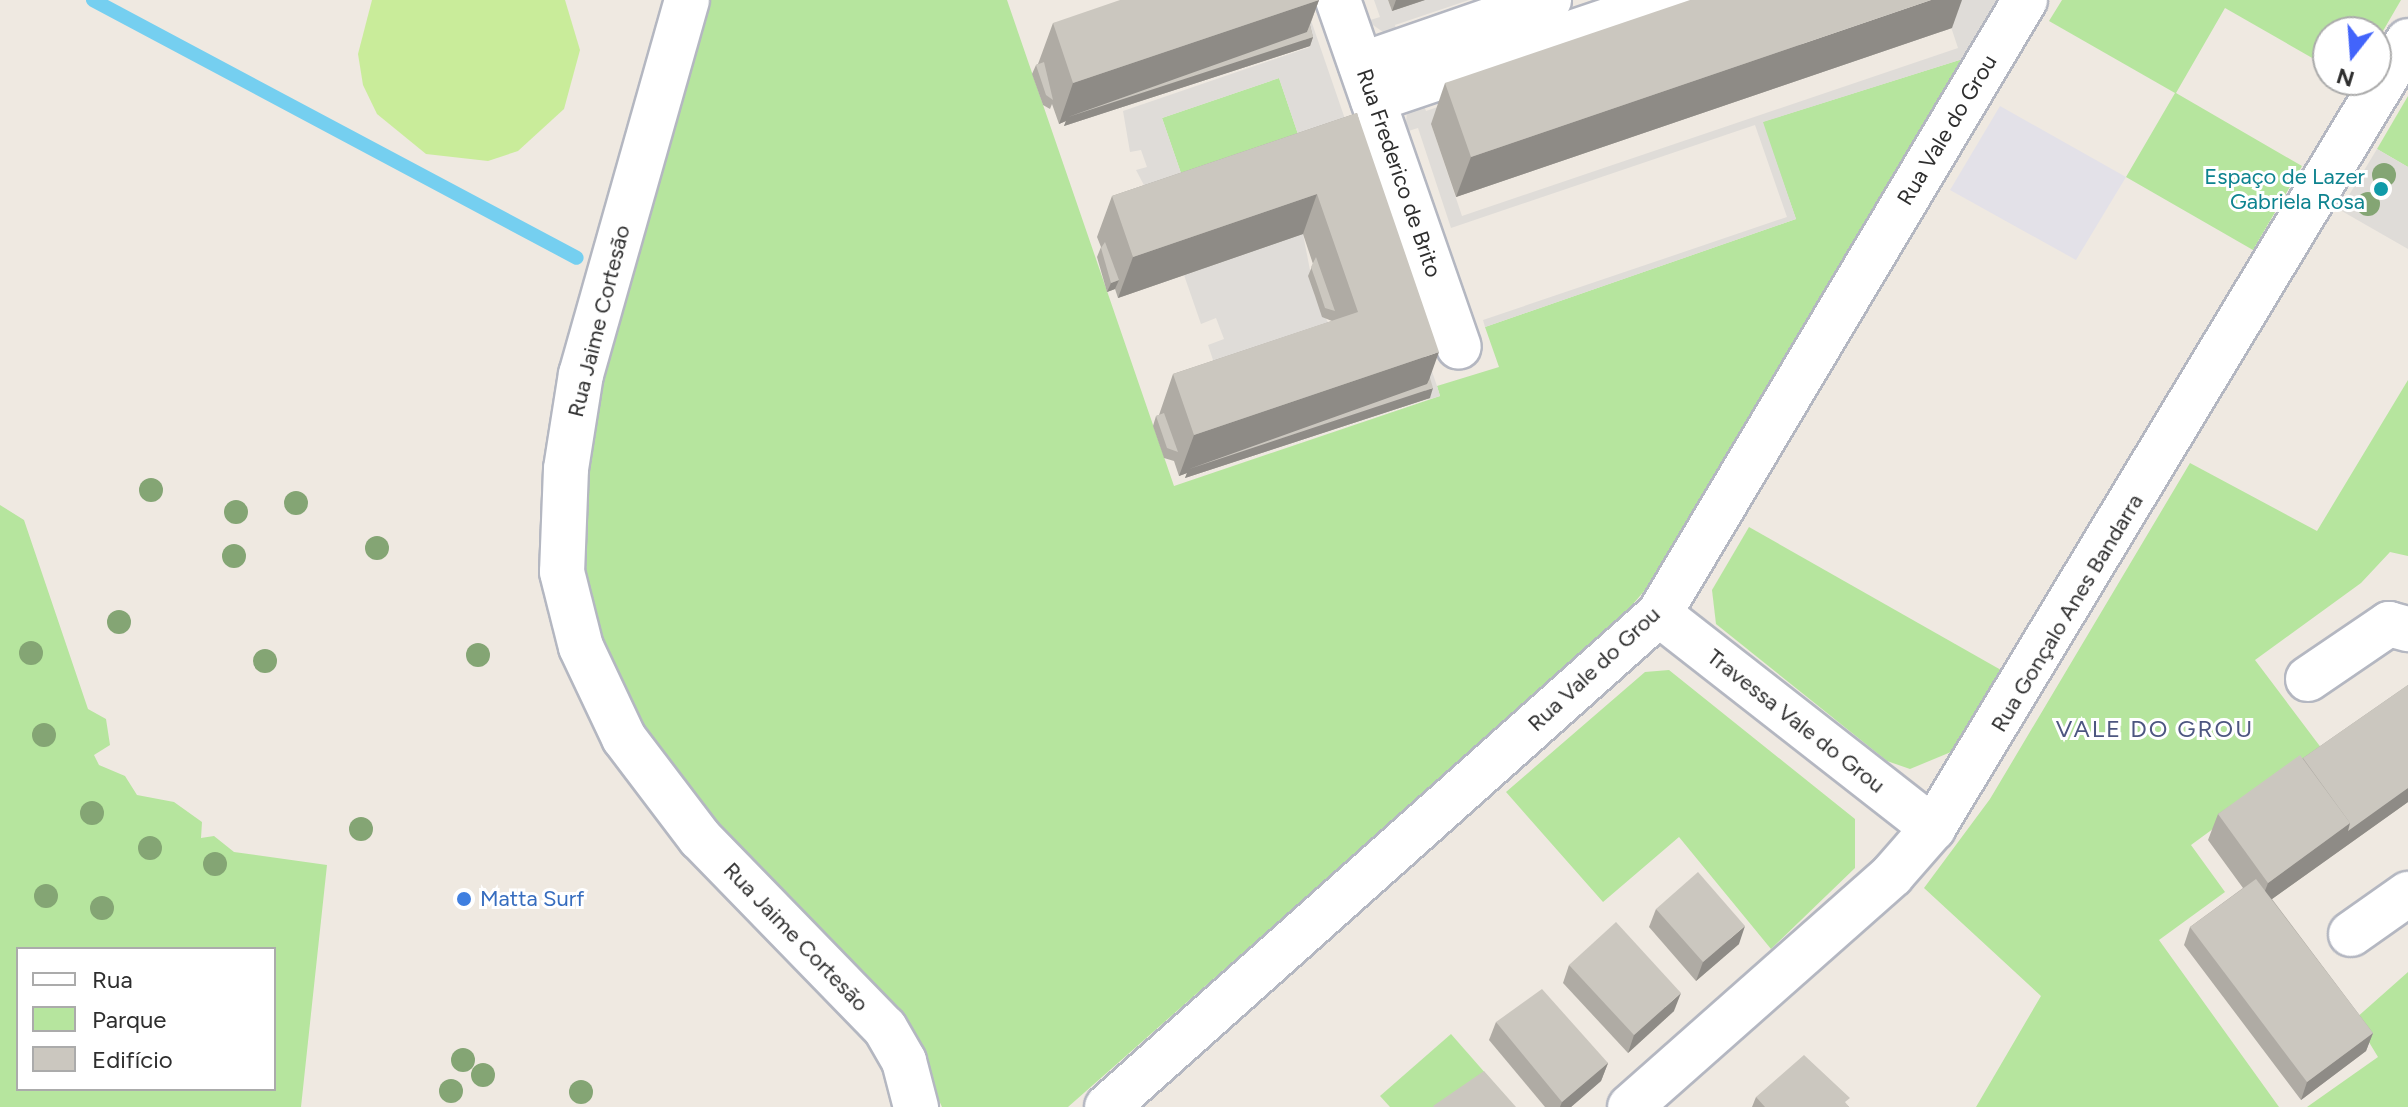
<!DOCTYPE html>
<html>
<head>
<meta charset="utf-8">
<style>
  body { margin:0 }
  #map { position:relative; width:2408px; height:1107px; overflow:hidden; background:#efe9e1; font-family:Figtree,sans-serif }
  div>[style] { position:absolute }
  .industrial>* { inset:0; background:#e3e1e8 }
  .green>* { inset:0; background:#b6e59e }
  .pitch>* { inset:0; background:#c9ec9a }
  .plaza>* { inset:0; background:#dfdcd8 }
  .stream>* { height:14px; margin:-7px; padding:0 7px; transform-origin:7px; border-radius:7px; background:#75cff0 }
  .roads { filter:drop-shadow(2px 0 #b4b7c1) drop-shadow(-2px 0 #b4b7c1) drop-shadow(0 2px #b4b7c1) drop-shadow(0 -2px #b4b7c1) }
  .minor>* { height:44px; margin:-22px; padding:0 22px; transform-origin:22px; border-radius:22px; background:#fff }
  .trees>* { width:24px; height:24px; margin:-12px; border-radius:50%; background:#84a574 }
  .wall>* { inset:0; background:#afaba4 }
  .shaded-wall>* { inset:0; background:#8e8b86 }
  .building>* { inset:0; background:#cbc7bf }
  .dots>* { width:22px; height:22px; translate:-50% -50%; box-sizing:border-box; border:4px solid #fff; border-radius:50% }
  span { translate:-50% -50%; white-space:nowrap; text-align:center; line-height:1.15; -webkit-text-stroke:6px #fff; paint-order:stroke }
  .street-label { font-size:22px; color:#2e2e2e }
  .culture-label { font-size:22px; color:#0d838f }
  .right { translate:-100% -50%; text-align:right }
  .shop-label { font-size:22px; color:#366cbe }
  .left { translate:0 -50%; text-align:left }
  .neighbourhood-label { font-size:24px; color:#4d5680; letter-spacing:2px }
  .legend { position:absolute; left:16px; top:947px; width:260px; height:144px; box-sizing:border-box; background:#fff; border:2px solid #ababab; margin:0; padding:10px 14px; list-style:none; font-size:24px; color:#2e2e2e }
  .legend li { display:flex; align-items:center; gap:16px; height:40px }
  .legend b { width:40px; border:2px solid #ababab }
  .north { position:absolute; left:2312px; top:16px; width:80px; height:80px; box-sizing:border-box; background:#fff; border:2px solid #ababab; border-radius:50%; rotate:197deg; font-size:22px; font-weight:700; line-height:32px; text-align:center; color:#2e2e2e }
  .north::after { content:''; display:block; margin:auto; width:28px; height:36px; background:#4264fb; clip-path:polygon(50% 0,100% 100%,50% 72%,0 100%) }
</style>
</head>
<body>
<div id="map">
  <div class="industrial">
    <div style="clip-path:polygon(2000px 106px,2126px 177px,2076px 260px,1950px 190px)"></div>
  </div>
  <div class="green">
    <div style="clip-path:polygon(701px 0,1007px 0,1174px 486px,1440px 396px,1437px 386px,1499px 367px,1485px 327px,1796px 219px,1762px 122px,1969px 57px,1656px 577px,1617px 623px,1068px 1107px,942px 1107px,923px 1065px,667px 784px,591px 628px,579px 529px,594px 393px)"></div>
    <div style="clip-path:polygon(2062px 0,2401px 0,2376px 43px,2376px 32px,2328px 32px,2328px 67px,2225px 8px,2176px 93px,2302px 166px,2253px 250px,2126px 177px,2175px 93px,2049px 21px)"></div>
    <div style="clip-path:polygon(1279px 78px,1300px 140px,1183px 179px,1162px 118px)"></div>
    <div style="clip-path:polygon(2408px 96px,2408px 167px,2377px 149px)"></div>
    <div style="clip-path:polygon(2408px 380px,2408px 556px,2390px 552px,2361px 583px,2255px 660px,2322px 749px,2191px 845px,2225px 892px,2159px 940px,2279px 1107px,1976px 1107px,2041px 996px,1924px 888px,1990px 799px,2190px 463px,2317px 531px)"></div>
    <div style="clip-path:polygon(evenodd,0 505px,24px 520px,88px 709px,106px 719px,110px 745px,94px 755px,99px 765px,125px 776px,137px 795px,174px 802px,202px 822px,201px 838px,214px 836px,234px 852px,327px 865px,301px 1107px,0 1107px,0 505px,18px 949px,274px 949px,274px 1089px,18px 1089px,18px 949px)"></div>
    <div style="clip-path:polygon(1749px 527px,2001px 670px,1951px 752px,1910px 769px,1887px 761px,1716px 624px,1712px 590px)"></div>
    <div style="clip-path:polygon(1669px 670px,1855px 819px,1855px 868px,1771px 949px,1679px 837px,1603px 902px,1506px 792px,1645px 672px)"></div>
    <div style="clip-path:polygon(2408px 972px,2408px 1107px,2307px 1107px,2378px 1057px,2355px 1019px)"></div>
    <div style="clip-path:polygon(1451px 1034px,1515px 1107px,1390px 1107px,1380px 1096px)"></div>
  </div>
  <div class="pitch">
    <div style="clip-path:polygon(372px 0,565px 0,580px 50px,564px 109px,518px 151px,488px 161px,426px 154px,377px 114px,363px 85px,358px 54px)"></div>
  </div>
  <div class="plaza">
    <div style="clip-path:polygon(evenodd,1304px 0,1437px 386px,1440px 396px,1427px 400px,1432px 391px,1350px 151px,1146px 189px,1136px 170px,1147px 167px,1141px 150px,1130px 152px,1123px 111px,1310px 47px,1304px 0,1279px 78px,1300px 140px,1183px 179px,1162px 118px,1279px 78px)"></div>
    <div style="clip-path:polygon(1374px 0,1388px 0,1392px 11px,1425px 0,1469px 0,1395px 25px,1398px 35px,1389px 36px,1367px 21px,1380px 17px)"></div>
    <div style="clip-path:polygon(1754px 0,1431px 124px,1462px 216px,1958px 48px,1942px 0,2004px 0,1969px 57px,1763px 122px,1796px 219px,1485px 327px,1483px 320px,1787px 217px,1755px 125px,1451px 228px,1418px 128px,1405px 132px,1407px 113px,1422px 100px,1426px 111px)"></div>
    <div style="clip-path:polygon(2377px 149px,2408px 167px,2408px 249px,2340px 210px)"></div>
    <div style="clip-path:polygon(1303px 234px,1315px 296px,1343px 353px,1224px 393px,1208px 345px,1224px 339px,1216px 318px,1201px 324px,1184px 275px)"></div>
  </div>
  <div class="stream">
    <div style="left:93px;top:0;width:548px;rotate:28.06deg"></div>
  </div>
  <div class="roads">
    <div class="minor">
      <div style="left:687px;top:0;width:389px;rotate:105.8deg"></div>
      <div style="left:581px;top:374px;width:96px;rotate:99deg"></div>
      <div style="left:566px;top:469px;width:103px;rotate:92.2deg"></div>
      <div style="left:562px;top:572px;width:77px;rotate:75.8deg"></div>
      <div style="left:581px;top:647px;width:101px;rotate:64.7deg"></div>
      <div style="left:624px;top:738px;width:126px;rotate:52.8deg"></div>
      <div style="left:700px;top:838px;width:265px;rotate:45.8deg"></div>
      <div style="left:885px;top:1028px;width:38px;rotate:60deg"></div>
      <div style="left:904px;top:1061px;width:48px;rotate:75.4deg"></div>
      <div style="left:1338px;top:0;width:367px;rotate:70.8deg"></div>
      <div style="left:1361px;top:65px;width:199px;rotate:-19.1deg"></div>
      <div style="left:1373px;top:100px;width:312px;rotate:-18.7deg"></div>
      <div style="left:1659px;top:614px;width:348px;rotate:38deg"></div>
      <div style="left:2308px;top:679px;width:98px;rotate:-34.2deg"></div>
      <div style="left:2389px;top:624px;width:20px;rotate:15deg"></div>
      <div style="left:2351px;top:934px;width:70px;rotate:-35.1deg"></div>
      <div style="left:1107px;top:1107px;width:740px;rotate:-41.77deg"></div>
      <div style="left:1659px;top:614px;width:715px;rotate:-59.2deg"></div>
      <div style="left:1630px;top:1107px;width:350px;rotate:-41.5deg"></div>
      <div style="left:1892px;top:875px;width:62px;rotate:-48.9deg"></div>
      <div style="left:1933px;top:828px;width:919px;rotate:-58.89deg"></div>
    </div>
  </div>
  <div class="trees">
    <div style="left:2384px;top:175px"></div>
    <div style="left:2368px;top:204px"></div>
    <div style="left:151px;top:490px"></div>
    <div style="left:296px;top:503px"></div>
    <div style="left:236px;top:512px"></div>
    <div style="left:377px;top:548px"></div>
    <div style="left:234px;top:556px"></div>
    <div style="left:119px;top:622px"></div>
    <div style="left:31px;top:653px"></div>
    <div style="left:478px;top:655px"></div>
    <div style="left:265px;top:661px"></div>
    <div style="left:44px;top:735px"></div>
    <div style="left:92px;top:813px"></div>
    <div style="left:361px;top:829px"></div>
    <div style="left:150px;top:848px"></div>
    <div style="left:215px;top:864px"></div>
    <div style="left:46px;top:896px"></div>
    <div style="left:102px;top:908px"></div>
    <div style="left:463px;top:1060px"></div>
    <div style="left:483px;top:1075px"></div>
    <div style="left:451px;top:1091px"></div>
    <div style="left:581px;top:1092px"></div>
  </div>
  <div class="wall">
    <div style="clip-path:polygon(1319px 0,1310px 25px,1313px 37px,1310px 46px,1064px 126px,1066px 121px,1059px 124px,1052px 104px,1050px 109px,1043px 105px,1032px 74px,1036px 65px,1038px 64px,1053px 23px)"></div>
    <div style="clip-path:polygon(1388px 0,1425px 0,1392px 11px)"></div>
    <div style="clip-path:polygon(1952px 28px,1456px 197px,1431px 124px,1445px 83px)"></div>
    <div style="clip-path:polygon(1357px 113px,1430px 378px,1430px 398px,1185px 478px,1187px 473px,1179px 476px,1174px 461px,1164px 458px,1153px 426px,1156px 416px,1159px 415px,1173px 374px,1332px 321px,1322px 317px,1315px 296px,1308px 276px,1313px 264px,1303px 234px,1118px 298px,1115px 289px,1107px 292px,1097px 257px,1101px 247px,1097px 237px,1112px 196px)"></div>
    <div style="clip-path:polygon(2408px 685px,2408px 802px,2272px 899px,2373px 1033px,2366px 1051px,2301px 1100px,2184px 945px,2190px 927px,2243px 888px,2208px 840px,2218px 814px,2303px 758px)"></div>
    <div style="clip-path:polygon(1656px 909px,1739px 944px,1696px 981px,1649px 927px)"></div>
    <div style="clip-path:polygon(1569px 965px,1674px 1011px,1628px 1053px,1563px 983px)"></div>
    <div style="clip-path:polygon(1496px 1022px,1608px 1063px,1601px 1081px,1571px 1107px,1545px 1107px,1489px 1040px)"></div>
    <div style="clip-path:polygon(1756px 1097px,1847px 1105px,1849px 1107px,1752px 1107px)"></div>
  </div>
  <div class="shaded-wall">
    <div style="clip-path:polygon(1319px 0,1304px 40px,1313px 37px,1310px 46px,1064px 126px,1066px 121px,1059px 124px,1073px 83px)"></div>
    <div style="clip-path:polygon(1396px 0,1425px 0,1392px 11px)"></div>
    <div style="clip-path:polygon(1931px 0,1962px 0,1952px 28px,1456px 197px,1471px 157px)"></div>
    <div style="clip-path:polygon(1317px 194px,1303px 234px,1118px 298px,1133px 257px)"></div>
    <div style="clip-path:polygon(1119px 280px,1115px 289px,1107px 292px,1111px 283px)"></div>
    <div style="clip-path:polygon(1439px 352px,1425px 391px,1433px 388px,1430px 398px,1185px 478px,1187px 473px,1179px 476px,1194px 435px)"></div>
    <div style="clip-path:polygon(2408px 788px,2408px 802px,2258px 909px,2268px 883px,2350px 823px)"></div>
    <div style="clip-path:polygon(1745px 926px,1739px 944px,1696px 981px,1703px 962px)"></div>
    <div style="clip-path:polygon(1681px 993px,1674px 1011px,1628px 1053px,1634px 1035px)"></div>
    <div style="clip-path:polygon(2373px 1033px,2366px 1051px,2301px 1100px,2307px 1082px)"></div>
    <div style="clip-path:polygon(1608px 1063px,1601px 1081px,1571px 1107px,1560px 1107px,1562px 1102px)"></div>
  </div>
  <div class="building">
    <div style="clip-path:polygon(1120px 0,1319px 0,1073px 83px,1053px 23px)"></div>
    <div style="clip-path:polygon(1690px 0,1931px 0,1471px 157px,1445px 83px)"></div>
    <div style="clip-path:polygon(1310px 25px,1313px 37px,1068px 117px,1307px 32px)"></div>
    <div style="clip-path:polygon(1044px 62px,1053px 100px,1046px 95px,1036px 65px)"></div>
    <div style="clip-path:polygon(1357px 113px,1439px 352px,1194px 435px,1173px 374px,1358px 312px,1317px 194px,1133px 257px,1112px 196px)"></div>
    <div style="clip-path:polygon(1105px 242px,1119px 280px,1111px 283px,1101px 248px)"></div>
    <div style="clip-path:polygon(1316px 257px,1335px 311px,1325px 308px,1318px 287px,1311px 267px)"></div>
    <div style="clip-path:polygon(1430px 378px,1433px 388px,1189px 469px,1427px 384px)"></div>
    <div style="clip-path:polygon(1164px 413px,1178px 452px,1167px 448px,1156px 416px)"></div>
    <div style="clip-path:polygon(2408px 685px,2408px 788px,2348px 831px,2350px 823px,2303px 758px)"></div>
    <div style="clip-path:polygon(2300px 755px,2350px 823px,2268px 883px,2218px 814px)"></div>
    <div style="clip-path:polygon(1698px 872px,1745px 926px,1703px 962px,1656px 909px)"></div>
    <div style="clip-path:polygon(2256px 879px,2373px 1033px,2307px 1082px,2190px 927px)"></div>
    <div style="clip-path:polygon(1616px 922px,1681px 993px,1634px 1035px,1569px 965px)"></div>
    <div style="clip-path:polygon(1542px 989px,1608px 1063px,1562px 1102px,1496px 1022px)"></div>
    <div style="clip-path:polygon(1804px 1055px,1850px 1098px,1845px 1102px,1849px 1107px,1765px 1107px,1756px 1097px)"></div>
    <div style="clip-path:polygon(1484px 1071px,1516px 1107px,1434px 1107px,1433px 1106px)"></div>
  </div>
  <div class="dots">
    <div style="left:2381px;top:189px;background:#0f9aa8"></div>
    <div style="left:464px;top:899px;background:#3f7fe0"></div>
  </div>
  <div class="street-label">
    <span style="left:1947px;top:130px;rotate:-59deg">Rua Vale do Grou</span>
    <span style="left:1399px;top:173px;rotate:71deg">Rua Frederico de Brito</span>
    <span style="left:599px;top:321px;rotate:-76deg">Rua Jaime Cortesão</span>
    <span style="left:2067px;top:613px;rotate:-59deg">Rua Gonçalo Anes Bandarra</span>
    <span style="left:1594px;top:669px;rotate:-43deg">Rua Vale do Grou</span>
    <span style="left:1796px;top:721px;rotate:38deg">Travessa Vale do Grou</span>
    <span style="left:796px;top:937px;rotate:46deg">Rua Jaime Cortesão</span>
  </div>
  <div class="culture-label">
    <span class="right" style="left:2365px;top:189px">Espaço de Lazer<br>Gabriela Rosa</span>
  </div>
  <div class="shop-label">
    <span class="left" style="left:480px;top:899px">Matta Surf</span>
  </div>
  <div class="neighbourhood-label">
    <span style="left:2155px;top:729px">VALE DO GROU</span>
  </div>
  <ul class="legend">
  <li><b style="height:10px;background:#fff"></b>Rua</li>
  <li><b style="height:22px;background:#b6e59e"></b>Parque</li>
  <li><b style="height:22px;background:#cbc7bf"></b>Edifício</li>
  </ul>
  <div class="north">N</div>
</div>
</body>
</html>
